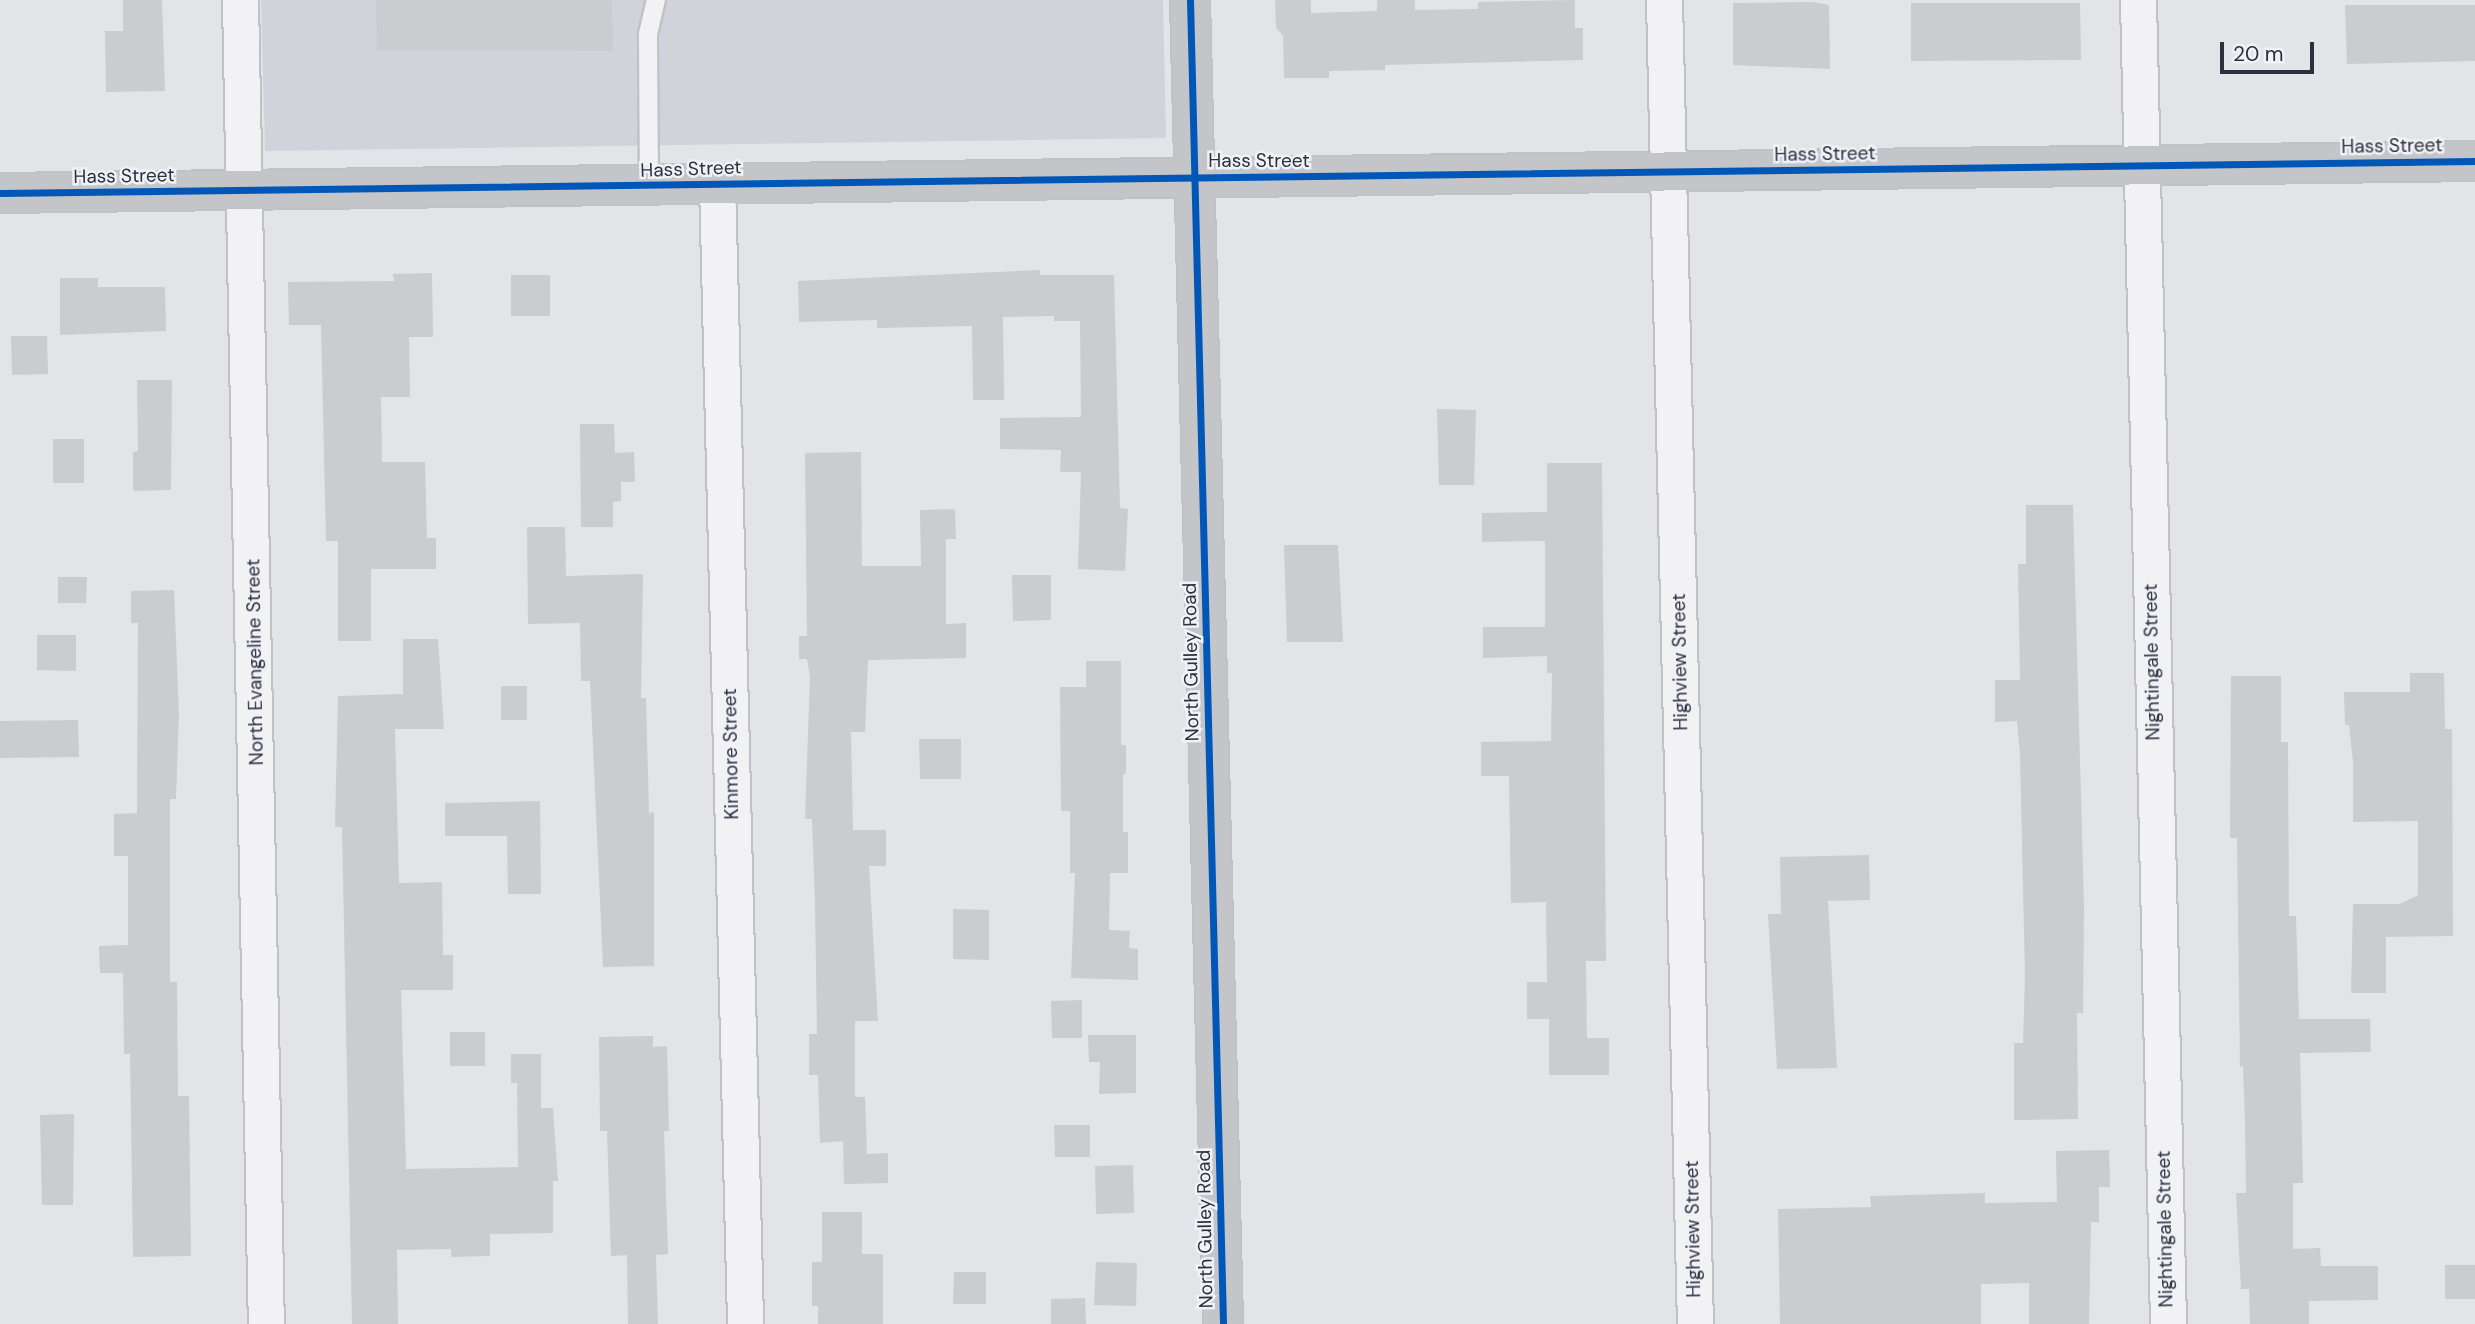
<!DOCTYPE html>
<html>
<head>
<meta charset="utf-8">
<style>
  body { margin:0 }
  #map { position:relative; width:2475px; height:1324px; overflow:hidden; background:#e3e4e7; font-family:"DM Sans",sans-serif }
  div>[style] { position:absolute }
  .built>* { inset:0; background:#d2d3da }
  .building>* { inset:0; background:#cbcccf }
  .roads { filter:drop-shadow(2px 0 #c1c2c5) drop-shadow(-2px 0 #c1c2c5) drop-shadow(0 2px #c1c2c5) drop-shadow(0 -2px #c1c2c5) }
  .lane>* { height:18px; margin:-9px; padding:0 9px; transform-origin:9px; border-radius:9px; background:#f2f2f4 }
  .street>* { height:35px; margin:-17.5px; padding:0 17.5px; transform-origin:17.5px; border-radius:17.5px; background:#f2f2f4 }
  .secondary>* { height:38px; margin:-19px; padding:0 19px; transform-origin:19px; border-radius:19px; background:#c3c5c8 }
  .cycleway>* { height:7px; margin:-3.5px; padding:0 3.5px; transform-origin:3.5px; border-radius:3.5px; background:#0057b8 }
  span { translate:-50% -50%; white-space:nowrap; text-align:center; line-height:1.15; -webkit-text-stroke:5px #f1f2f6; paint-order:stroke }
  .street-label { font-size:19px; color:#2b303f }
  .scale { position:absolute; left:2220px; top:42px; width:94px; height:32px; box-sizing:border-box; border:4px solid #2b303f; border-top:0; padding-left:9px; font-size:21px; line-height:24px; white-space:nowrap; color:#2b303f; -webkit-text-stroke:5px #f1f2f6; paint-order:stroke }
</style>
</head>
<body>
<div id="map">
  <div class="built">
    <div style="clip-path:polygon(261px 0,1163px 0,1166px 138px,265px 151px)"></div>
  </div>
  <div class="building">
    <div style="clip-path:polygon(123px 0,162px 0,165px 91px,106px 92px,105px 31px,123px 31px)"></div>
    <div style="clip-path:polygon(376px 0,612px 0,613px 51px,377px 50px)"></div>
    <div style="clip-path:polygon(1275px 0,1311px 0,1311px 13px,1377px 11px,1377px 0,1415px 0,1415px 10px,1478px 9px,1478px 2px,1575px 0,1575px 28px,1583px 28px,1583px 60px,1385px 65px,1385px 70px,1329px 71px,1329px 78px,1284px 78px,1283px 36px,1276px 28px)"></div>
    <div style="clip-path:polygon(1812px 2px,1829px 5px,1830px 69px,1733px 65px,1733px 3px)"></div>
    <div style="clip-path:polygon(1911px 3px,2080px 3px,2081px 60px,1911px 61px)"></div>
    <div style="clip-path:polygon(2345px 5px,2475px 5px,2475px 61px,2347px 64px)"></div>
    <div style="clip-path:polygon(1040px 270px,1040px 275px,1114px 275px,1120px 508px,1128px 509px,1125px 571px,1078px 569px,1081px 472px,1060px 472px,1061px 450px,1000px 449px,1000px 418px,1081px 417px,1080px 321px,1054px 321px,1054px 316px,1003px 317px,1004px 400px,973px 400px,972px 326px,877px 328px,877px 320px,799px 322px,798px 281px)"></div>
    <div style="clip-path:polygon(432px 273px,433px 337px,409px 337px,410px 397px,381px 397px,382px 462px,425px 462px,427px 538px,436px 538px,436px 569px,371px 569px,371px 641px,338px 641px,338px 541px,326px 541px,321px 325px,289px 325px,288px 282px,394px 281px,393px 274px)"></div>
    <div style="clip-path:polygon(511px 275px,550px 275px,550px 316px,511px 316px)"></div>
    <div style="clip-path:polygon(60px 278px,98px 278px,98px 287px,165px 287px,166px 331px,60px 335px)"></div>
    <div style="clip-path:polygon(11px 336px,47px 336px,48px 374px,12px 375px)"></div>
    <div style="clip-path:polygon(137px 380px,172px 380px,171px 490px,133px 491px,133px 452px,138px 451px)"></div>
    <div style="clip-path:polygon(1437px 409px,1476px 410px,1474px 485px,1439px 485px)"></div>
    <div style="clip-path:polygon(580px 424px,614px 424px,615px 453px,634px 452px,635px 482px,621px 482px,621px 501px,613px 502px,613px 527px,581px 527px)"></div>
    <div style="clip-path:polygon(53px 439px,84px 439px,84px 483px,53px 483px)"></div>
    <div style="clip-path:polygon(861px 452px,862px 566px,921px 566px,920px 510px,955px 509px,956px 539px,946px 539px,946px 624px,966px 623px,966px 658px,868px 660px,865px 732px,851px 732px,853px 830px,886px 830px,886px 866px,869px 866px,878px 1021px,855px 1021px,855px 1097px,865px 1097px,867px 1154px,888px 1153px,888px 1183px,844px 1184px,843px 1141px,820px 1143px,818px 1075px,809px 1075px,809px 1034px,817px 1034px,815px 904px,812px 819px,805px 819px,810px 677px,807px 659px,799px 659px,799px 636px,807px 636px,805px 453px)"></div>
    <div style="clip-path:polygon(1547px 463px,1602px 463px,1606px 961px,1586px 961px,1587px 1038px,1609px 1038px,1609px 1075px,1549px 1075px,1549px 1019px,1527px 1019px,1527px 982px,1547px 982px,1546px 902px,1511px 903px,1509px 776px,1481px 776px,1481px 742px,1551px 741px,1552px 673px,1547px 673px,1547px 656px,1483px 658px,1483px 627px,1545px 627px,1545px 541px,1482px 542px,1482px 513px,1547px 512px)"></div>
    <div style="clip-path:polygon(2026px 505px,2073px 505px,2084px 907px,2083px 1013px,2077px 1013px,2078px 1119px,2014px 1120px,2014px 1043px,2023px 1043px,2025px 976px,2020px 754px,2017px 721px,1995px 722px,1995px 680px,2020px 680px,2018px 564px,2026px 564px)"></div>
    <div style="clip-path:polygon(527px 527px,565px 527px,566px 576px,643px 574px,641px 698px,646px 698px,649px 813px,654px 812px,654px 966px,603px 967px,590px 681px,581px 681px,580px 623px,528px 624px)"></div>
    <div style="clip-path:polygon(1284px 545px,1338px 545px,1343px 642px,1287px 642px)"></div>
    <div style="clip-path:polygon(1012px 575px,1051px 575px,1051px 620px,1013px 621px)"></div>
    <div style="clip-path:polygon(58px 577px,87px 577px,86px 603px,58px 603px)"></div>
    <div style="clip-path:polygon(174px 590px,179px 714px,176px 799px,170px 799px,170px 982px,177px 982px,178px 1096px,189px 1096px,191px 1256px,133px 1257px,130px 1054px,124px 1054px,123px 973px,100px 973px,99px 946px,128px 945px,128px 856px,114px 856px,114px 814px,137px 813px,138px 623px,131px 623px,131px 591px)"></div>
    <div style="clip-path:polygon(37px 635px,76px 635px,76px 671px,37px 670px)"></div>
    <div style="clip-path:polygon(403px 639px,438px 639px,444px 729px,395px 729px,399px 883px,442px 882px,443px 955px,453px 955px,453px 990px,401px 990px,406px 1169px,518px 1167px,517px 1083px,511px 1083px,511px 1054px,541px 1054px,541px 1108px,553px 1108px,558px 1181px,553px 1181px,553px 1233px,490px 1234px,490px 1256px,451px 1257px,451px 1249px,397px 1250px,398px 1324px,352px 1324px,342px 827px,335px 827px,338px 696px,403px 694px)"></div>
    <div style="clip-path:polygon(1086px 661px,1121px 661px,1121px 745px,1126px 745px,1126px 774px,1123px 774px,1123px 832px,1128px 832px,1128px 873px,1110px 873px,1109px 930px,1130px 931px,1129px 948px,1138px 949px,1138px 980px,1071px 978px,1075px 873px,1070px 873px,1070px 811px,1061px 811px,1060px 687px,1086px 687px)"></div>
    <div style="clip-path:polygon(2410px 673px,2444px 673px,2445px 729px,2452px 729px,2453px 936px,2386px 937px,2386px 993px,2351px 993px,2353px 904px,2400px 904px,2418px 895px,2418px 821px,2353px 822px,2353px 762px,2349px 725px,2345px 725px,2344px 692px,2410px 692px)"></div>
    <div style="clip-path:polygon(2231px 676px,2281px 676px,2281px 742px,2288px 742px,2289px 916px,2296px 916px,2299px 1019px,2370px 1019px,2371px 1052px,2300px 1053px,2303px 1183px,2293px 1183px,2293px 1249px,2320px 1248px,2321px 1266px,2378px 1266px,2378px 1300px,2309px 1301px,2309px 1324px,2250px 1324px,2249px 1289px,2241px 1289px,2236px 1193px,2246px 1193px,2245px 1124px,2243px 1066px,2240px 1067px,2237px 838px,2230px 838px)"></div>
    <div style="clip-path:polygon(501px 686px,527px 686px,527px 720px,501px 720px)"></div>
    <div style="clip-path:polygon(78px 720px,79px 757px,0 758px,0 721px)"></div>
    <div style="clip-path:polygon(919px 739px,961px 739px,961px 779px,920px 779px)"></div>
    <div style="clip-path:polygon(540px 801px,541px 894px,508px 894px,507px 836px,445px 836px,445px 803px)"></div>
    <div style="clip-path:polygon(1869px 855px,1870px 900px,1828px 901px,1837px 1068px,1777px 1069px,1768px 914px,1781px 914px,1780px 857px)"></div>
    <div style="clip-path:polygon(953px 909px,989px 910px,989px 960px,953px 959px)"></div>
    <div style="clip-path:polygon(1082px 1000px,1082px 1038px,1052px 1038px,1051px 1001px)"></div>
    <div style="clip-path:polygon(450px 1032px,485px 1032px,485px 1066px,450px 1066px)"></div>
    <div style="clip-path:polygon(1088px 1035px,1136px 1035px,1136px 1093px,1099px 1094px,1100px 1062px,1089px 1062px)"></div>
    <div style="clip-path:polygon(653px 1036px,653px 1047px,667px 1046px,669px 1131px,664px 1131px,668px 1254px,656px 1255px,658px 1324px,628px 1324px,627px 1255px,611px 1256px,607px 1131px,600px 1131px,599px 1037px)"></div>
    <div style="clip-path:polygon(74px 1114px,73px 1205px,42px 1205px,40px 1115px)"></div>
    <div style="clip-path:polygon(1054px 1125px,1090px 1125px,1090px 1157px,1055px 1157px)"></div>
    <div style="clip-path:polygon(2109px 1150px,2110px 1187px,2099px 1187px,2099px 1222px,2091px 1222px,2089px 1324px,2029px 1324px,2029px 1283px,1981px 1284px,1981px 1324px,1780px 1324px,1778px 1209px,1871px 1207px,1870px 1196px,1948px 1194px,1985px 1193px,1985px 1203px,2057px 1202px,2056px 1151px)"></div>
    <div style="clip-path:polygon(1133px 1165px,1134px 1213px,1096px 1214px,1095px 1166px)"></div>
    <div style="clip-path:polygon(822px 1212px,862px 1212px,862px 1254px,883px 1254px,883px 1324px,818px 1324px,818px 1306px,812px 1306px,812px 1262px,822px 1262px)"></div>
    <div style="clip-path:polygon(1096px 1262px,1137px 1263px,1136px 1306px,1094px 1305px)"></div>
    <div style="clip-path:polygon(2445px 1265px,2475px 1265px,2475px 1299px,2445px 1299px)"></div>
    <div style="clip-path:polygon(954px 1272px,986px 1272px,986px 1304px,953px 1304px)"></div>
    <div style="clip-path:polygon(1085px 1298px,1086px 1324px,1051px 1324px,1051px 1299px)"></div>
  </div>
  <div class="roads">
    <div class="lane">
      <div style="left:649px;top:186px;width:152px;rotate:-90.4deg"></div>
      <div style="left:648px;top:34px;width:35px;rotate:-77deg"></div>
    </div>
    <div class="street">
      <div style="left:240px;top:0;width:1324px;rotate:88.88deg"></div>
      <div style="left:1664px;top:0;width:1324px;rotate:88.66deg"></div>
      <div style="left:2138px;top:0;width:1324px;rotate:88.7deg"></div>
      <div style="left:717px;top:183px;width:1141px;rotate:88.59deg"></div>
    </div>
    <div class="secondary">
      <div style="left:1190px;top:0;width:1324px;rotate:88.57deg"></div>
      <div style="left:0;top:193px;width:2475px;rotate:-0.74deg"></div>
    </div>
  </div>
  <div class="cycleway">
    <div style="left:1190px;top:0;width:1324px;rotate:88.57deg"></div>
    <div style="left:0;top:193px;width:2475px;rotate:-0.74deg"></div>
  </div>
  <div class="street-label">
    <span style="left:2392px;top:146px;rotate:-1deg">Hass Street</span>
    <span style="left:1825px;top:154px;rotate:-1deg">Hass Street</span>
    <span style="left:1259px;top:161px">Hass Street</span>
    <span style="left:691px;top:169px;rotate:-2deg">Hass Street</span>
    <span style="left:124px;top:176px;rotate:-1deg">Hass Street</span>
    <span style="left:255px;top:662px;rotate:-91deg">North Evangeline Street</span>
    <span style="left:1191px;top:662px;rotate:-91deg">North Gulley Road</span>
    <span style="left:1680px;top:662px;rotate:-91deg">Highview Street</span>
    <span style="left:2152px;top:662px;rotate:-91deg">Nightingale Street</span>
    <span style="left:731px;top:754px;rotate:-91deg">Kinmore Street</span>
    <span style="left:1205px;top:1229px;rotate:-91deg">North Gulley Road</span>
    <span style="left:1693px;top:1229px;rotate:-91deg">Highview Street</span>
    <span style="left:2165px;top:1229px;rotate:-91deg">Nightingale Street</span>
  </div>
  <div class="scale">20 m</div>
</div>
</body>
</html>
